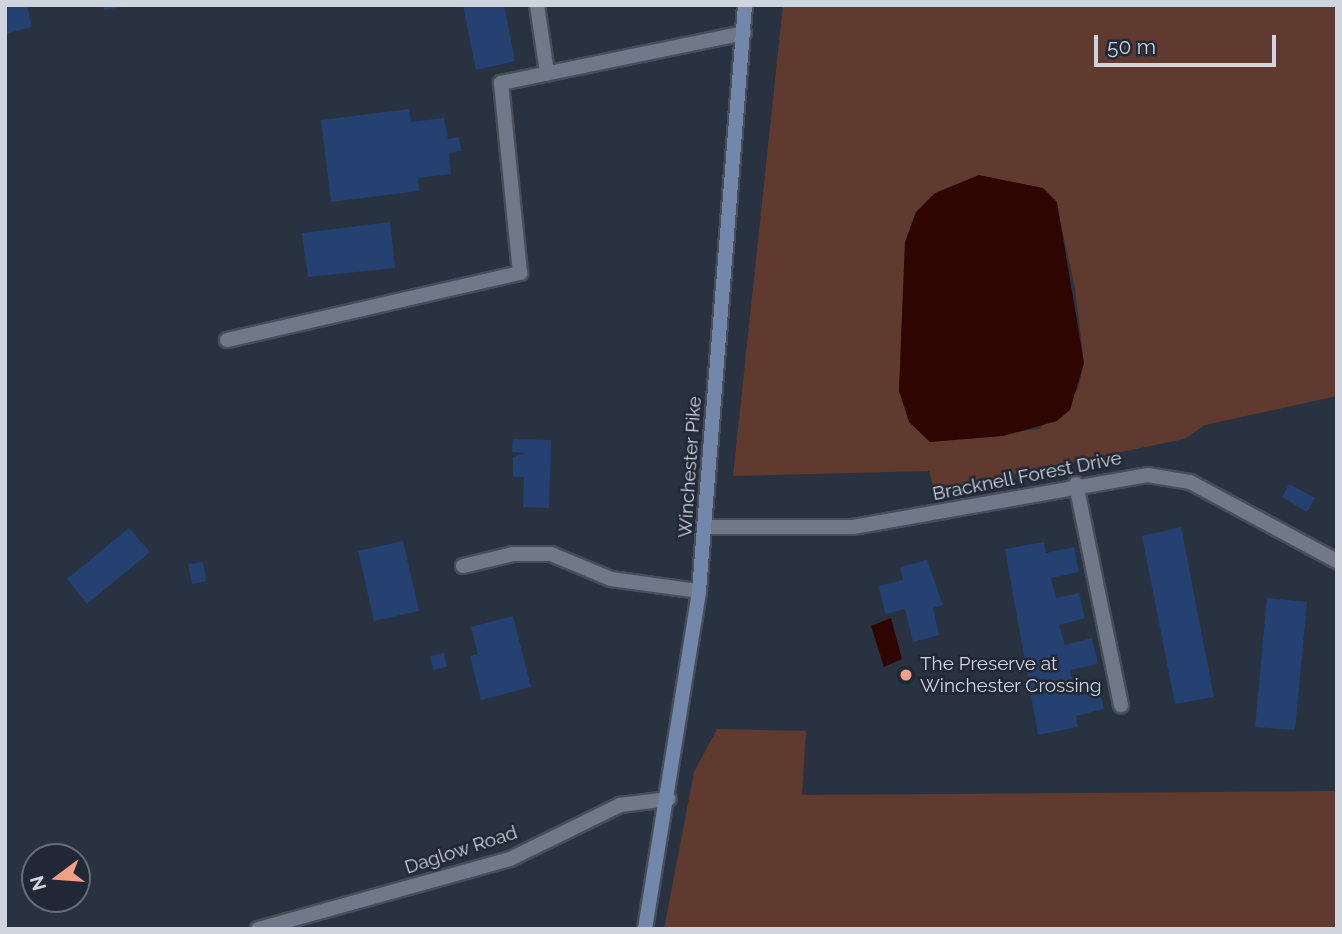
<!DOCTYPE html>
<html>
<head>
<meta charset="utf-8">
<style>
  body { margin:0 }
  #map { position:relative; width:1342px; height:934px; overflow:hidden; background:#293241; font-family:Raleway,sans-serif }
  div>[style] { position:absolute }
  .green>* { inset:0; background:#603a2f }
  .water>* { inset:0; background:#2f0500 }
  .building>* { inset:0; background:#244171 }
  .roads { filter:drop-shadow(2px 0 #474e5a) drop-shadow(-2px 0 #474e5a) drop-shadow(0 2px #474e5a) drop-shadow(0 -2px #474e5a) }
  .service>* { height:14px; margin:-7px; padding:0 7px; transform-origin:7px; border-radius:7px; background:#6f798a }
  .minor>* { height:14px; margin:-7px; padding:0 7px; transform-origin:7px; border-radius:7px; background:#6f798a }
  .secondary>* { height:14px; margin:-7px; padding:0 7px; transform-origin:7px; border-radius:7px; background:#7287aa }
  .dots>* { width:19px; height:19px; translate:-50% -50%; box-sizing:border-box; border:4px solid #202836; border-radius:50% }
  span { translate:-50% -50%; white-space:nowrap; text-align:center; line-height:1.15; -webkit-text-stroke:5px #202836; paint-order:stroke }
  .street-label { font-size:19px; color:#cfd5de }
  .poi-label { font-size:19px; color:#cfd5de }
  .left { translate:0 -50%; text-align:left }
  .frame { position:absolute; inset:0; border:7px solid #cfd5de; pointer-events:none }
  .north { position:absolute; left:21px; top:843px; width:70px; height:70px; box-sizing:border-box; background:#202836; border:2px solid #666d79; border-radius:50%; rotate:254deg; font-size:19px; font-weight:700; line-height:28px; text-align:center; color:#cfd5de }
  .north::after { content:''; display:block; margin:auto; width:24px; height:32px; background:#f49e86; clip-path:polygon(50% 0,100% 100%,50% 72%,0 100%) }
  .scale { position:absolute; left:1094px; top:35px; width:182px; height:32px; box-sizing:border-box; border:4px solid #cfd5de; border-top:0; padding-left:9px; font-size:21px; line-height:24px; white-space:nowrap; color:#cfd5de; -webkit-text-stroke:5px #202836; paint-order:stroke }
</style>
</head>
<body>
<div id="map">
  <div class="green">
    <div style="clip-path:polygon(evenodd,783px 5px,1337px 5px,1337px 396px,1205px 425px,1184px 439px,934px 491px,929px 471px,733px 476px,783px 5px,1042px 188px,1056px 202px,1075px 288px,1084px 363px,1078px 389px,1039px 429px,930px 442px,899px 391px,905px 243px,916px 212px,1042px 188px)"></div>
    <div style="clip-path:polygon(717px 729px,806px 731px,802px 795px,1337px 791px,1337px 929px,664px 929px,694px 772px)"></div>
  </div>
  <div class="water">
    <div style="clip-path:polygon(979px 175px,1043px 188px,1057px 202px,1084px 363px,1070px 410px,1057px 421px,1003px 436px,930px 442px,909px 422px,899px 391px,905px 242px,916px 212px,935px 193px)"></div>
    <div style="clip-path:polygon(891px 618px,902px 659px,884px 667px,871px 626px)"></div>
  </div>
  <div class="building">
    <div style="clip-path:polygon(5px 5px,27px 5px,32px 27px,5px 34px)"></div>
    <div style="clip-path:polygon(103px 5px,122px 5px,122px 7px,104px 10px)"></div>
    <div style="clip-path:polygon(463px 5px,504px 5px,515px 61px,476px 70px)"></div>
    <div style="clip-path:polygon(409px 109px,411px 122px,444px 118px,448px 139px,459px 137px,461px 151px,449px 153px,451px 174px,418px 178px,419px 191px,331px 202px,321px 120px)"></div>
    <div style="clip-path:polygon(390px 222px,395px 268px,308px 277px,302px 233px)"></div>
    <div style="clip-path:polygon(513px 439px,551px 440px,549px 508px,523px 507px,524px 477px,513px 477px,513px 457px,526px 453px,512px 452px)"></div>
    <div style="clip-path:polygon(1289px 484px,1315px 498px,1307px 512px,1282px 497px)"></div>
    <div style="clip-path:polygon(1181px 527px,1214px 697px,1175px 704px,1142px 536px)"></div>
    <div style="clip-path:polygon(129px 528px,150px 552px,87px 604px,67px 579px)"></div>
    <div style="clip-path:polygon(403px 541px,419px 611px,374px 621px,358px 551px)"></div>
    <div style="clip-path:polygon(1044px 542px,1046px 553px,1074px 547px,1079px 572px,1051px 578px,1056px 598px,1079px 593px,1085px 618px,1059px 625px,1065px 645px,1092px 638px,1098px 664px,1070px 670px,1074px 689px,1098px 684px,1104px 709px,1076px 716px,1078px 727px,1038px 735px,1005px 549px)"></div>
    <div style="clip-path:polygon(927px 560px,943px 605px,933px 608px,939px 635px,913px 642px,905px 609px,885px 614px,879px 586px,903px 580px,900px 567px)"></div>
    <div style="clip-path:polygon(203px 562px,206px 581px,192px 584px,188px 564px)"></div>
    <div style="clip-path:polygon(1267px 598px,1307px 602px,1295px 730px,1255px 727px)"></div>
    <div style="clip-path:polygon(513px 616px,531px 687px,481px 700px,470px 656px,478px 654px,471px 627px)"></div>
    <div style="clip-path:polygon(444px 653px,447px 667px,433px 670px,430px 656px)"></div>
  </div>
  <div class="roads">
    <div class="service">
      <div style="left:537px;top:5px;width:69px;rotate:81.6deg"></div>
      <div style="left:227px;top:340px;width:301px;rotate:-12.9deg"></div>
      <div style="left:520px;top:273px;width:191px;rotate:-95.7deg"></div>
      <div style="left:501px;top:83px;width:248px;rotate:-11.6deg"></div>
      <div style="left:1076px;top:484px;width:226px;rotate:78.5deg"></div>
      <div style="left:463px;top:566px;width:51px;rotate:-13.5deg"></div>
      <div style="left:513px;top:554px;width:38px"></div>
      <div style="left:551px;top:554px;width:65px;rotate:22.6deg"></div>
      <div style="left:611px;top:579px;width:89px;rotate:7.8deg"></div>
    </div>
    <div class="minor">
      <div style="left:705px;top:527px;width:148px"></div>
      <div style="left:853px;top:527px;width:300px;rotate:-10deg"></div>
      <div style="left:1148px;top:475px;width:43px;rotate:9.5deg"></div>
      <div style="left:1190px;top:482px;width:167px;rotate:28.3deg"></div>
      <div style="left:258px;top:929px;width:262px;rotate:-15.5deg"></div>
      <div style="left:510px;top:859px;width:123px;rotate:-26.1deg"></div>
      <div style="left:620px;top:805px;width:49px;rotate:-7deg"></div>
    </div>
    <div class="secondary">
      <div style="left:645px;top:929px;width:342px;rotate:-80.9deg"></div>
      <div style="left:699px;top:591px;width:588px;rotate:-85.51deg"></div>
    </div>
  </div>
  <div class="dots">
    <div style="left:906px;top:675px;background:#f49e86"></div>
  </div>
  <div class="street-label">
    <span style="left:690px;top:467px;rotate:-86deg">Winchester Pike</span>
    <span style="left:1027px;top:476px;rotate:-11deg">Bracknell Forest Drive</span>
    <span style="left:461px;top:850px;rotate:-18deg">Daglow Road</span>
  </div>
  <div class="poi-label">
    <span class="left" style="left:920px;top:675px">The Preserve at<br>Winchester Crossing</span>
  </div>
  <div class="frame"></div>
  <div class="north">N</div>
  <div class="scale">50 m</div>
</div>
</body>
</html>
